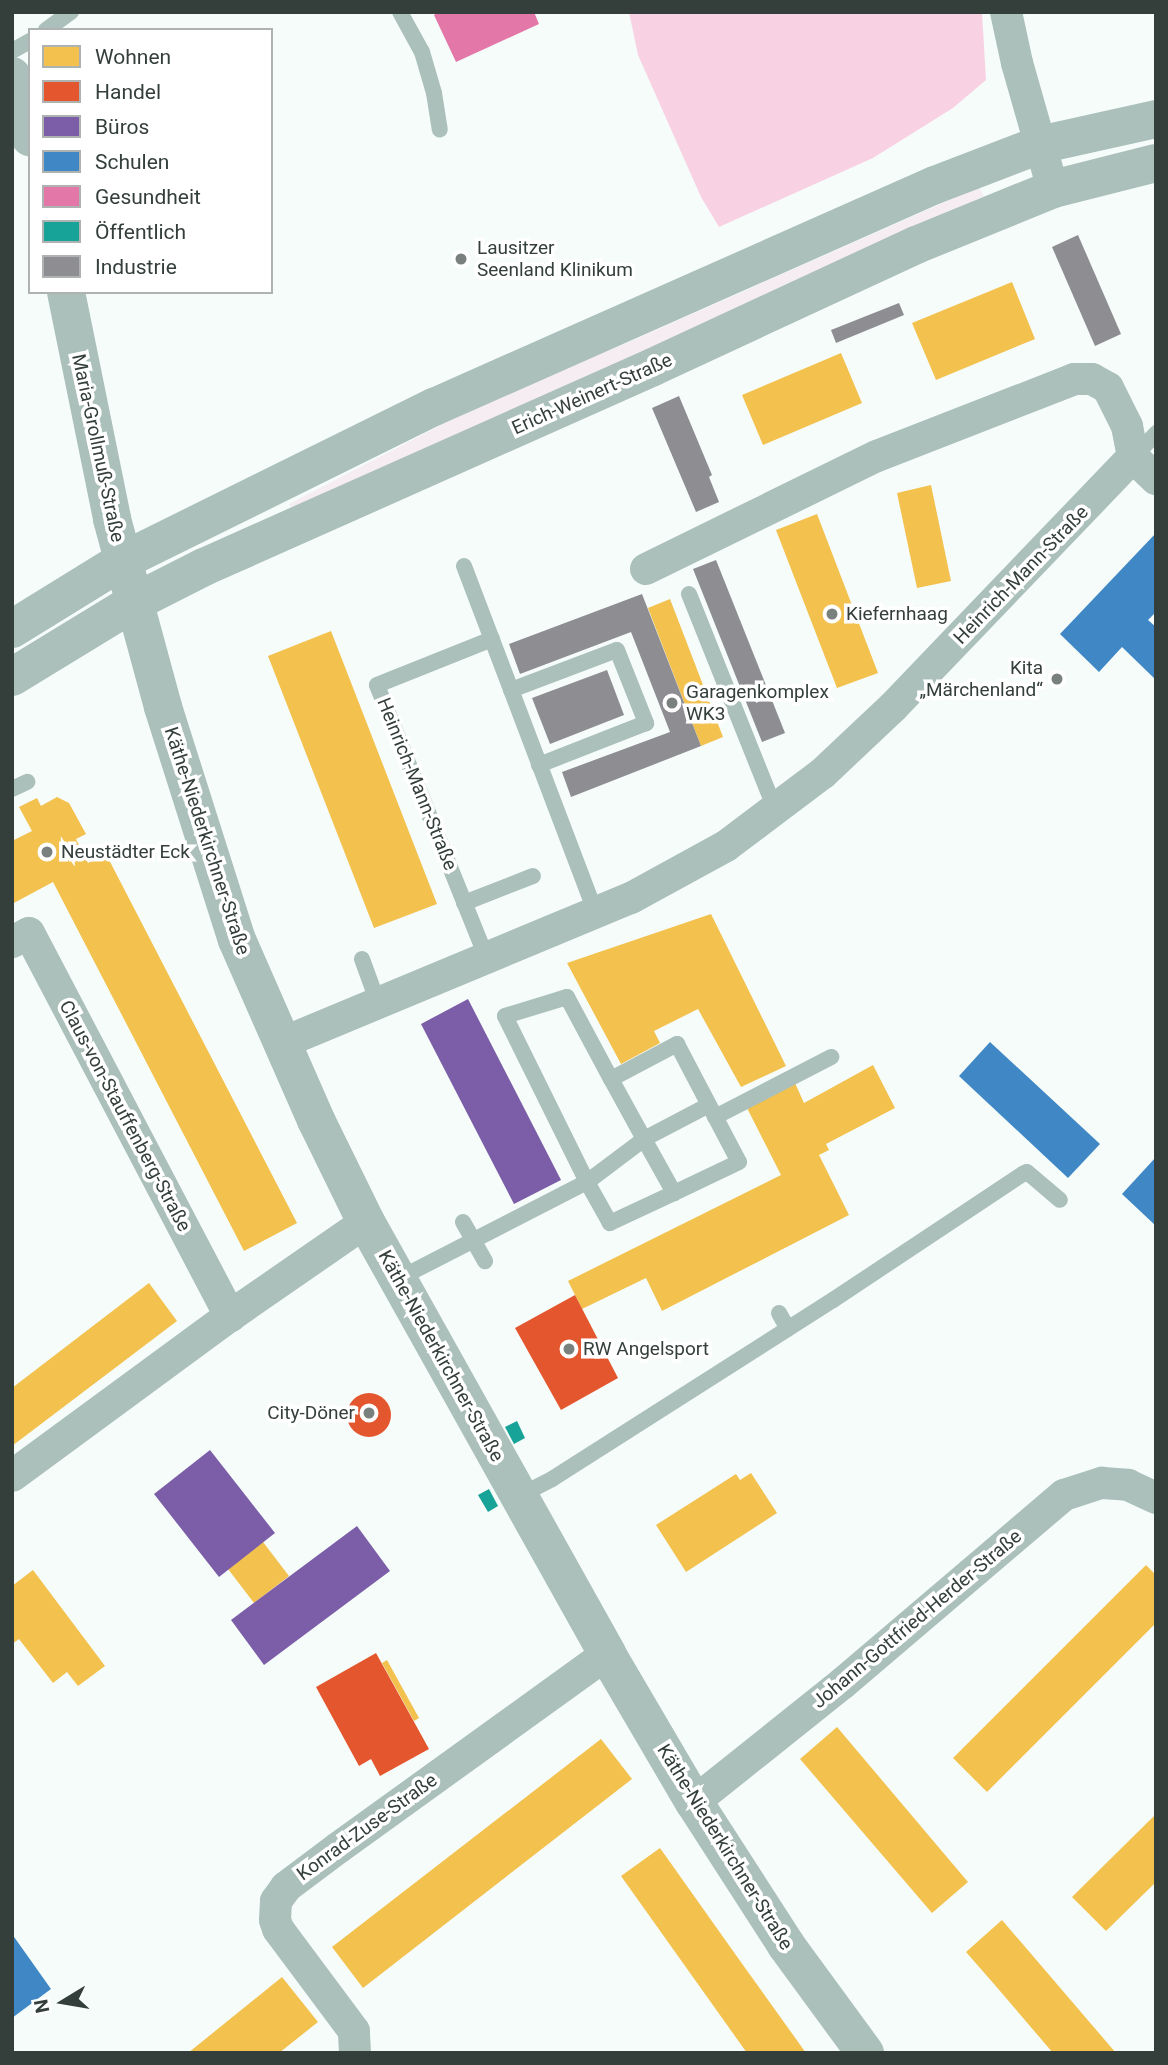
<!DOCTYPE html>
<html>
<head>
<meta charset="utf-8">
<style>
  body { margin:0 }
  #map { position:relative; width:1168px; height:2065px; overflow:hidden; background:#f6fcfa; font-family:Roboto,sans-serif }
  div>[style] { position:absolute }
  .green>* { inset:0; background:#f5edf1 }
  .forest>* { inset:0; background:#f8d2e3 }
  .homes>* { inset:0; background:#f2c14e }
  .shops>* { inset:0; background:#e4572e }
  .round { border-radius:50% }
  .offices>* { inset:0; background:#7b5ea7 }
  .schools>* { inset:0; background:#3f88c5 }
  .health>* { inset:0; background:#e377a8 }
  .public>* { inset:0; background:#17a398 }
  .industry>* { inset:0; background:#8d8d92 }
  .lane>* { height:16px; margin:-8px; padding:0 8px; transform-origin:8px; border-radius:8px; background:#abc0bb }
  .street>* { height:32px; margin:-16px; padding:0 16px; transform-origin:16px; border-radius:16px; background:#abc0bb }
  .secondary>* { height:38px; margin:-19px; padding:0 19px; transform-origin:19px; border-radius:19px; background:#abc0ba }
  .dots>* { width:19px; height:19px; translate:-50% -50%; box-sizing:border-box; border:4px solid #fff; border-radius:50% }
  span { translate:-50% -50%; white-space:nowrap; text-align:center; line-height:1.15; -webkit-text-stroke:7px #fff; paint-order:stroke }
  .poi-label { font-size:19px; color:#343f3c }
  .left { translate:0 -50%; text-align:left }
  .right { translate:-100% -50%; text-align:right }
  .street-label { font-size:19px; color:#343f3c }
  .frame { position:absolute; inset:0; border:14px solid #343f3c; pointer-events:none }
  .legend { position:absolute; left:28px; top:28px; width:245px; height:266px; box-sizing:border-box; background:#fff; border:2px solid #aeb2b1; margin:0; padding:9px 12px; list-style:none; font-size:21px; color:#343f3c }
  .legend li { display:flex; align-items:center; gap:14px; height:35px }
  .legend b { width:35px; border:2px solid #aeb2b1 }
  .north { position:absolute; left:28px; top:1967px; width:70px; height:70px; -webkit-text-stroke:5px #fff; paint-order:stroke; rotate:259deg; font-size:19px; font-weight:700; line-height:28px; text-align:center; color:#343f3c }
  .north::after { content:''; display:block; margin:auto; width:24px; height:32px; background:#343f3c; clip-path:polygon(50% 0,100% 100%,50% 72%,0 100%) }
</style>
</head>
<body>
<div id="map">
  <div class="green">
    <div style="clip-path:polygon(979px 187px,984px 196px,293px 511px,289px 504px,489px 400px,629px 342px)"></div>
  </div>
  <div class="forest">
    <div style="clip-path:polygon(629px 12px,982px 12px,986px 80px,953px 108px,873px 158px,719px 227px,701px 197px,638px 55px)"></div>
  </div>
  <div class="homes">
    <div style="clip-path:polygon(1012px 282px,1035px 339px,936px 380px,912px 323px)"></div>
    <div style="clip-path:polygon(841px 353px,862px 403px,763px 445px,742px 395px)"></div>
    <div style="clip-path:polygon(931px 485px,951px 581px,917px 588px,897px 493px)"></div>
    <div style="clip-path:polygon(817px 514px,878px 673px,837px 688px,776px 530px)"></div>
    <div style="clip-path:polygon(670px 599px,723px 737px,701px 746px,648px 608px)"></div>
    <div style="clip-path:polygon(331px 631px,437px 904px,374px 928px,268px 656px)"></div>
    <div style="clip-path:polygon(57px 797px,69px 803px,86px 834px,76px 839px,88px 863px,106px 854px,297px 1223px,244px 1251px,53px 882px,12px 904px,12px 841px,32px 831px,19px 807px,37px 798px,41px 806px)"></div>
    <div style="clip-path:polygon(711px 914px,786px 1066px,741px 1087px,698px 1009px,654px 1031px,660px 1043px,621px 1064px,567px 963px)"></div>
    <div style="clip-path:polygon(873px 1065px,895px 1108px,826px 1144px,829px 1150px,819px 1155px,849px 1215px,662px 1311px,646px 1278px,582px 1309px,568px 1281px,781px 1175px,747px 1108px,795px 1083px,804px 1103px)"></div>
    <div style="clip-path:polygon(149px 1283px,177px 1321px,12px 1446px,12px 1388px)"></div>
    <div style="clip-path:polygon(751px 1473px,777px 1513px,686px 1572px,656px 1525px,736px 1474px,740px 1480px)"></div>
    <div style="clip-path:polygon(263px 1542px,289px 1576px,254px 1603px,228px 1569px)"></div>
    <div style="clip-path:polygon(1146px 1565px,1156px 1575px,1156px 1623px,987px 1792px,953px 1758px)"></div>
    <div style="clip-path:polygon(33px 1570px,105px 1666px,78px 1686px,67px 1672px,53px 1683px,19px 1639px,12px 1644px,12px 1586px)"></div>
    <div style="clip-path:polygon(387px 1660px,419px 1718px,414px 1721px,382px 1663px)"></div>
    <div style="clip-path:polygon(837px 1727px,968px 1882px,932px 1913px,800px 1759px)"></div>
    <div style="clip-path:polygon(601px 1739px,632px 1779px,363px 1988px,332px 1947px)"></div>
    <div style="clip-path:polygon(1156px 1814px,1156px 1882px,1106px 1931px,1072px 1897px)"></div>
    <div style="clip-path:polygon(660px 1848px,738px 1958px,806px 2053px,747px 2053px,621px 1876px)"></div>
    <div style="clip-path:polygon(1002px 1920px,1116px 2053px,1053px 2053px,994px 1984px,966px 1952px)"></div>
    <div style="clip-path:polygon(282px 1977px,318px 2022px,279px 2053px,188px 2053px)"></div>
  </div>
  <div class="shops">
    <div style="clip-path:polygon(575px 1295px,618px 1378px,561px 1410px,515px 1328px)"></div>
    <div class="round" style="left:347px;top:1393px;width:44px;height:44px"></div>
    <div style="clip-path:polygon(376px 1653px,429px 1749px,380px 1776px,371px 1759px,359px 1766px,316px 1687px)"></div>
  </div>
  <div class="offices">
    <div style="clip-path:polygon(468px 999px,561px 1180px,514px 1204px,421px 1024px)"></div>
    <div style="clip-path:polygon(210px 1450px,275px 1533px,219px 1577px,154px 1494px)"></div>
    <div style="clip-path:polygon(357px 1526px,390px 1571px,264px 1665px,231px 1620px)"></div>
  </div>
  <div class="schools">
    <div style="clip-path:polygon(1156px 533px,1156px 612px,1148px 620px,1156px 627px,1156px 680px,1122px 647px,1099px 672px,1060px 634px)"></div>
    <div style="clip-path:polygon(990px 1042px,1100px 1144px,1068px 1178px,959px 1076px)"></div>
    <div style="clip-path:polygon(1156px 1157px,1156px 1226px,1122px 1194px)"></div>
    <div style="clip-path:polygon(12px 1934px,51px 1989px,12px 2018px)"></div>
  </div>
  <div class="health">
    <div style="clip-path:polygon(439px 12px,534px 12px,539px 24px,456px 62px,434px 15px)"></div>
  </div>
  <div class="public">
    <div style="clip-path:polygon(517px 1421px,525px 1438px,514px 1444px,505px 1427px)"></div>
    <div style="clip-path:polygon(489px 1489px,498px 1506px,488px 1512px,478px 1495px)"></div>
  </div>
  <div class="industry">
    <div style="clip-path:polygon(1078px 235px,1121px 334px,1095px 346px,1052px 247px)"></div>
    <div style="clip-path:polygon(899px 303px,904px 315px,836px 343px,831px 330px)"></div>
    <div style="clip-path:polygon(679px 396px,712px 475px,709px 477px,719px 502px,696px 512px,652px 408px)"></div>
    <div style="clip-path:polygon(716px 560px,785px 733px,762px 742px,693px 569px)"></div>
    <div style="clip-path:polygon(642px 594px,701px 746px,571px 797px,562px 772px,670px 732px,631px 632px,520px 674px,509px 644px)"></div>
    <div style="clip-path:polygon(607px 670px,624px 715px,550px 744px,532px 698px)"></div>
  </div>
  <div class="lane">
    <div style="left:400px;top:12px;width:46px;rotate:61.2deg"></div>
    <div style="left:422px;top:52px;width:43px;rotate:73.7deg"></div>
    <div style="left:434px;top:93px;width:37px;rotate:81deg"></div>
    <div style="left:46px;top:30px;width:31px;rotate:-36deg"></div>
    <div style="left:12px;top:51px;width:21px;rotate:-29deg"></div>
    <div style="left:1134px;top:457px;width:33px;rotate:-47deg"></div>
    <div style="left:464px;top:566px;width:371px;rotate:69.2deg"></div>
    <div style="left:689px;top:594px;width:234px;rotate:68.2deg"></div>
    <div style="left:511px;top:690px;width:113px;rotate:-20.7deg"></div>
    <div style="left:617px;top:650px;width:79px;rotate:68.3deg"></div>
    <div style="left:646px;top:723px;width:115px;rotate:158.6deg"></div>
    <div style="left:12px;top:789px;width:17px;rotate:-25deg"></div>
    <div style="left:464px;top:903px;width:74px;rotate:-21.4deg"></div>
    <div style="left:362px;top:959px;width:47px;rotate:70deg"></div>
    <div style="left:487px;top:959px;width:295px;rotate:-111.9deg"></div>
    <div style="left:377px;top:685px;width:124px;rotate:-21.8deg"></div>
    <div style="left:611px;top:1079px;width:75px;rotate:-27.9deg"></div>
    <div style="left:677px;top:1044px;width:133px;rotate:62.3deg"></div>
    <div style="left:739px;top:1162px;width:72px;rotate:154.5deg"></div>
    <div style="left:715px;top:1117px;width:131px;rotate:-27.3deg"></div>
    <div style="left:463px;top:1222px;width:45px;rotate:60.6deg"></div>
    <div style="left:398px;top:1279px;width:212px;rotate:-27.2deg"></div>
    <div style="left:587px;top:1182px;width:185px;rotate:-116.3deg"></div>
    <div style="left:505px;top:1016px;width:65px;rotate:-17deg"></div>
    <div style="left:567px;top:997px;width:93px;rotate:61.8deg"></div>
    <div style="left:611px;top:1079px;width:68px;rotate:61.2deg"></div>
    <div style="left:644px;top:1139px;width:62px;rotate:60.9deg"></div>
    <div style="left:674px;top:1193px;width:71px;rotate:154.9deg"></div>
    <div style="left:610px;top:1223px;width:47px;rotate:-119.3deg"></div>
    <div style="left:587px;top:1182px;width:71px;rotate:-37deg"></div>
    <div style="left:644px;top:1139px;width:73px;rotate:-27.6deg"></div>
    <div style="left:779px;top:1313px;width:18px;rotate:61deg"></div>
    <div style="left:519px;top:1496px;width:37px;rotate:-27deg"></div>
    <div style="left:552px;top:1479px;width:333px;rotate:-32.5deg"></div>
    <div style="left:833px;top:1300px;width:228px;rotate:-33.6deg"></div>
    <div style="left:1023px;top:1174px;width:4px;rotate:-27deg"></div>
    <div style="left:1027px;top:1172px;width:43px;rotate:40.3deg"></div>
  </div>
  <div class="street">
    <div style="left:1006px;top:12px;width:52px;rotate:77.8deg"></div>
    <div style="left:1017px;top:63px;width:131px;rotate:74.1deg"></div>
    <div style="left:646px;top:569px;width:257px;rotate:-26.1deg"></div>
    <div style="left:877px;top:456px;width:212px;rotate:-21.3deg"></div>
    <div style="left:1074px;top:379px;width:18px"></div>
    <div style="left:1092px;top:379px;width:18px;rotate:29deg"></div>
    <div style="left:1108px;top:388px;width:42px;rotate:63.4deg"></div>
    <div style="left:1127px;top:426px;width:32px;rotate:79deg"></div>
    <div style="left:1133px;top:457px;width:32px;rotate:44deg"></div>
    <div style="left:12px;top:942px;width:19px;rotate:-28deg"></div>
    <div style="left:29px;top:933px;width:433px;rotate:62.3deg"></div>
    <div style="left:282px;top:1043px;width:378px;rotate:-22.6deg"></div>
    <div style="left:631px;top:898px;width:108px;rotate:-28.7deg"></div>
    <div style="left:726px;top:846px;width:121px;rotate:-37deg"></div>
    <div style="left:823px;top:773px;width:96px;rotate:-43.3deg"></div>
    <div style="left:893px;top:707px;width:347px;rotate:-46.2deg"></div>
    <div style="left:12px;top:1476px;width:270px;rotate:-36.3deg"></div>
    <div style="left:230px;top:1316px;width:165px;rotate:-34.7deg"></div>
    <div style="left:694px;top:1802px;width:191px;rotate:-38.6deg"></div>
    <div style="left:843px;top:1683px;width:290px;rotate:-40.4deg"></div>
    <div style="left:1064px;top:1495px;width:40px;rotate:-18deg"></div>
    <div style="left:1102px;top:1483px;width:26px;rotate:4deg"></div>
    <div style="left:1128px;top:1485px;width:31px;rotate:25deg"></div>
    <div style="left:355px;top:2053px;width:22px;rotate:-93deg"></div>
    <div style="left:354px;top:2031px;width:127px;rotate:-126.7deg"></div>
    <div style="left:278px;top:1929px;width:9px;rotate:-108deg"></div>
    <div style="left:275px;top:1920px;width:19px;rotate:-87deg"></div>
    <div style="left:276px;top:1901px;width:17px;rotate:-54deg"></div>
    <div style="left:286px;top:1887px;width:65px;rotate:-36.9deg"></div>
    <div style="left:338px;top:1848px;width:332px;rotate:-35.8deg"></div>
  </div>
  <div class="secondary">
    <div style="left:12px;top:76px;width:64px;rotate:73.6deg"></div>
    <div style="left:66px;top:292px;width:232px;rotate:78.5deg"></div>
    <div style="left:112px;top:519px;width:195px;rotate:74.8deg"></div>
    <div style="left:163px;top:707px;width:244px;rotate:72.4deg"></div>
    <div style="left:237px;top:940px;width:197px;rotate:66.3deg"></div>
    <div style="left:316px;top:1120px;width:114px;rotate:63.9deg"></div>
    <div style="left:366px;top:1222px;width:495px;rotate:60.8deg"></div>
    <div style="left:607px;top:1654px;width:172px;rotate:59.6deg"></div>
    <div style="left:694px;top:1802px;width:170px;rotate:57.2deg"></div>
    <div style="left:786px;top:1945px;width:134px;rotate:53.8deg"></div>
    <div style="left:12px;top:629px;width:129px;rotate:-31.7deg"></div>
    <div style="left:122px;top:561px;width:348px;rotate:-26.3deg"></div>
    <div style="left:434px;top:407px;width:548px;rotate:-23.9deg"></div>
    <div style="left:935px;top:185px;width:111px;rotate:-21deg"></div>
    <div style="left:1039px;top:145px;width:120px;rotate:-12.5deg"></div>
    <div style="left:12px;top:677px;width:142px;rotate:-31.4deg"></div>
    <div style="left:133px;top:603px;width:80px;rotate:-26.9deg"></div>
    <div style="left:204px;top:567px;width:492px;rotate:-24deg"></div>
    <div style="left:653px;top:367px;width:290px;rotate:-24.9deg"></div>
    <div style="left:916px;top:245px;width:148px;rotate:-22.2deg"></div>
    <div style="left:1053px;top:189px;width:106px;rotate:-14.2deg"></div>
  </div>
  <div class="dots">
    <div style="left:461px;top:259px;background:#78817e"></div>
    <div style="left:832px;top:614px;background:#78817e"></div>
    <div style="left:1057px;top:679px;background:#78817e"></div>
    <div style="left:672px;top:703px;background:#78817e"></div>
    <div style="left:47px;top:852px;background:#78817e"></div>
    <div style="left:569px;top:1349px;background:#78817e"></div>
    <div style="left:369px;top:1413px;background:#78817e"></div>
  </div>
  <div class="poi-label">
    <span class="left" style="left:477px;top:259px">Lausitzer<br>Seenland Klinikum</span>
    <span class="left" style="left:846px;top:614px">Kiefernhaag</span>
    <span class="right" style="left:1043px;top:679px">Kita<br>„Märchenland“</span>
    <span class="left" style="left:686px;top:703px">Garagenkomplex<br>WK3</span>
    <span class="left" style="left:61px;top:852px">Neustädter Eck</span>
    <span class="left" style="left:583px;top:1349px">RW Angelsport</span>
    <span class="right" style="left:355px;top:1413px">City-Döner</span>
  </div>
  <div class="street-label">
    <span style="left:592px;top:394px;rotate:-24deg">Erich-Weinert-Straße</span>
    <span style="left:98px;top:448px;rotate:78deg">Maria-Grollmuß-Straße</span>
    <span style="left:1021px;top:575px;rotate:-46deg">Heinrich-Mann-Straße</span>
    <span style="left:417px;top:784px;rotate:68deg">Heinrich-Mann-Straße</span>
    <span style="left:207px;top:841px;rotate:72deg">Käthe-Niederkirchner-Straße</span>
    <span style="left:125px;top:1116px;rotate:62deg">Claus-von-Stauffenberg-Straße</span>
    <span style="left:441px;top:1356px;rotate:61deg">Käthe-Niederkirchner-Straße</span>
    <span style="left:917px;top:1619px;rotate:-40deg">Johann-Gottfried-Herder-Straße</span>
    <span style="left:367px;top:1827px;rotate:-36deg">Konrad-Zuse-Straße</span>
    <span style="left:725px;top:1847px;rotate:58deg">Käthe-Niederkirchner-Straße</span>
  </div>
  <div class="frame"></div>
  <ul class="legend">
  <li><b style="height:19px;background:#f2c14e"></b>Wohnen</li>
  <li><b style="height:19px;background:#e4572e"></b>Handel</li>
  <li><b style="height:19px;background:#7b5ea7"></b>Büros</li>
  <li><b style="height:19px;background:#3f88c5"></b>Schulen</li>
  <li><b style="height:19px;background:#e377a8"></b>Gesundheit</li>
  <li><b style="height:19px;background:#17a398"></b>Öffentlich</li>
  <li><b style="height:19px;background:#8d8d92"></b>Industrie</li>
  </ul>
  <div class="north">N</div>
</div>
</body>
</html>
